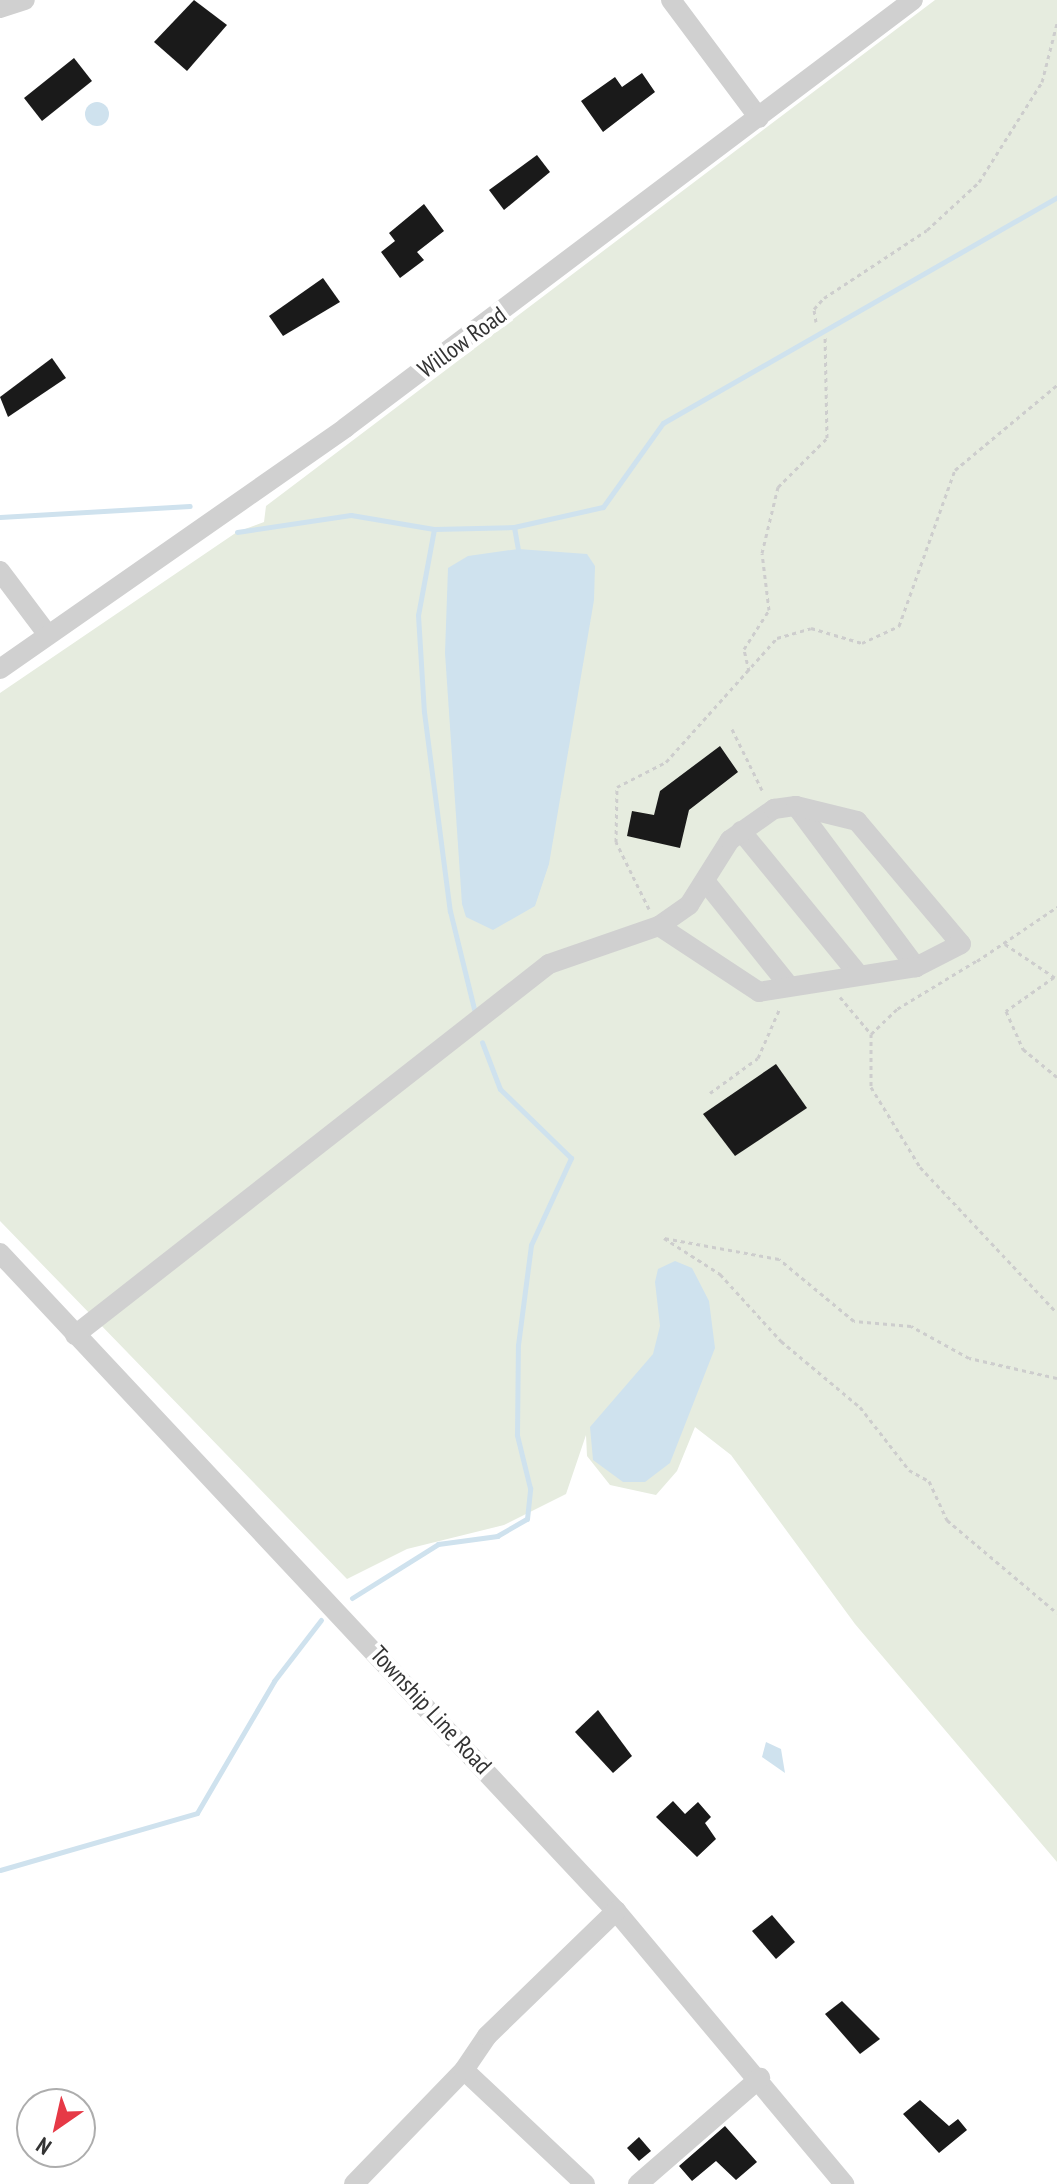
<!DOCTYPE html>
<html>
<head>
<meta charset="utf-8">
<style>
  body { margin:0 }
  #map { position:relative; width:1057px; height:2184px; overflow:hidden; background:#fff; font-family:"PT Sans Narrow",sans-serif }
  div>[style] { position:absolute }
  .green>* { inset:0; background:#e6ecdf }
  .water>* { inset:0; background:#cfe2ee }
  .round { border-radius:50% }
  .stream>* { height:5px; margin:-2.5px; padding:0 2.5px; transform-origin:2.5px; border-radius:2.5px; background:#cfe2ee }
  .building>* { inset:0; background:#1a1a1a }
  .path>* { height:3px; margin-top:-1.5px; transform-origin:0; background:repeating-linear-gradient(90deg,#cdcdcd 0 4px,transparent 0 8px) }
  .minor>* { height:20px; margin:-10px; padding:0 10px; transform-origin:10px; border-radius:10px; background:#d0d0d0 }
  span { translate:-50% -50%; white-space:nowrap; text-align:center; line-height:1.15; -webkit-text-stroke:8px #fff; paint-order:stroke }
  .street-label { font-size:24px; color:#333 }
  .north { position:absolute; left:16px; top:2088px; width:80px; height:80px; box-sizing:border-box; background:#fff; border:2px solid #adadad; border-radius:50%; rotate:214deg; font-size:22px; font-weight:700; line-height:32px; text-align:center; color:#333 }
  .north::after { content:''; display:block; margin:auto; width:28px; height:36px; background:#e63946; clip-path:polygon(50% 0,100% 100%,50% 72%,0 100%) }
</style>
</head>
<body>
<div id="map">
  <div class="green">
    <div style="clip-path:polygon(935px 0,1057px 0,1057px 1862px,855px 1624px,731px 1455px,695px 1427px,677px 1471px,656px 1495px,610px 1485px,587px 1456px,586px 1435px,566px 1494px,504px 1525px,407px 1549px,347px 1579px,0 1221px,0 693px,237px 532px,264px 522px,266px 506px)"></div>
  </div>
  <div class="water">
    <div class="round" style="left:85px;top:102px;width:24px;height:24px"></div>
    <div style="clip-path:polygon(518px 549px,587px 554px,595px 566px,594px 600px,549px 864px,535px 906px,493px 930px,466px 917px,462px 904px,445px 653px,448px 568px,468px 556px)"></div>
    <div style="clip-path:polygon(675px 1261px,692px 1268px,709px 1301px,715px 1348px,670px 1463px,645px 1482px,623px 1482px,593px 1460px,590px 1427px,653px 1354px,660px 1326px,655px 1282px,658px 1269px)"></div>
    <div style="clip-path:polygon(766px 1742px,781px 1749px,785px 1773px,762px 1757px)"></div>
  </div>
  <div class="stream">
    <div style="left:0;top:517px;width:190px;rotate:-3.3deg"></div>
    <div style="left:514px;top:527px;width:91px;rotate:-12.7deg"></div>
    <div style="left:603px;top:507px;width:103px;rotate:-54.5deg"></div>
    <div style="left:663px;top:423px;width:454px;rotate:-29.8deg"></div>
    <div style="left:434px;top:529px;width:87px;rotate:100.5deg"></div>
    <div style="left:418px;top:615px;width:97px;rotate:86.5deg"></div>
    <div style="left:424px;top:712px;width:201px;rotate:82.6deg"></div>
    <div style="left:450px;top:911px;width:101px;rotate:76.2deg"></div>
    <div style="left:237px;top:532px;width:115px;rotate:-8.5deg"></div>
    <div style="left:351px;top:515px;width:84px;rotate:9.6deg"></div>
    <div style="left:434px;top:529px;width:80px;rotate:-1.4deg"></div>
    <div style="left:514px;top:527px;width:22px;rotate:80deg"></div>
    <div style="left:352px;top:1598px;width:102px;rotate:-32.1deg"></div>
    <div style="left:438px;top:1544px;width:60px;rotate:-7.7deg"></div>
    <div style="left:497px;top:1536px;width:34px;rotate:-30deg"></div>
    <div style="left:527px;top:1519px;width:31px;rotate:-84deg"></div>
    <div style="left:530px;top:1488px;width:55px;rotate:-103.8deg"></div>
    <div style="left:517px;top:1435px;width:90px;rotate:-89.4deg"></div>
    <div style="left:518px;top:1345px;width:101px;rotate:-82.6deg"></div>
    <div style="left:531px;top:1245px;width:96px;rotate:-65.3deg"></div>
    <div style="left:571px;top:1158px;width:99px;rotate:-135.8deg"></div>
    <div style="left:500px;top:1089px;width:50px;rotate:-111deg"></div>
    <div style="left:0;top:1870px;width:205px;rotate:-16.1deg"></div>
    <div style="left:197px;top:1813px;width:153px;rotate:-59.7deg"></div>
    <div style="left:274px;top:1681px;width:77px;rotate:-52.4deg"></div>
  </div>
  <div class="building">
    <div style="clip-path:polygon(194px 0,227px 25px,187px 71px,154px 42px)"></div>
    <div style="clip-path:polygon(74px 58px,92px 81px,42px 121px,24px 98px)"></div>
    <div style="clip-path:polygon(642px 73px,655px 92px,603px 132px,581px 101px,615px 77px,622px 87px)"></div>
    <div style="clip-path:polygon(537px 155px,550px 172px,504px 210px,489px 190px)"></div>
    <div style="clip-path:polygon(424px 204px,444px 231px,417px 252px,424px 260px,400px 278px,381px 252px,395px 241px,389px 233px)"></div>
    <div style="clip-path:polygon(323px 278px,340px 302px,283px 336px,269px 316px)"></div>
    <div style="clip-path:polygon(52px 358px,66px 378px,8px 417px,0 397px)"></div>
    <div style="clip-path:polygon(720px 746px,738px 772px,689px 810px,680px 848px,627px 836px,632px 811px,654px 815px,660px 791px)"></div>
    <div style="clip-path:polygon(776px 1064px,807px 1108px,735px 1156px,703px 1114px)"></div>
    <div style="clip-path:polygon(598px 1710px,632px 1756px,613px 1773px,575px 1732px)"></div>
    <div style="clip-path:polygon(673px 1801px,685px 1814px,698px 1802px,711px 1817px,705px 1823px,716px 1839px,697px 1857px,656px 1817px)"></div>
    <div style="clip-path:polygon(772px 1915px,795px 1942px,776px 1959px,752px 1931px)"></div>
    <div style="clip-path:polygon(842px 2001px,880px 2039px,860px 2054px,825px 2014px)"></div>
    <div style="clip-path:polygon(920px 2100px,949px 2126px,958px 2119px,967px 2130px,939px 2153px,903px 2114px)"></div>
    <div style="clip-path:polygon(725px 2126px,757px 2162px,736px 2180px,716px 2161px,692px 2181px,679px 2166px)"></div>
    <div style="clip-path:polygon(639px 2137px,651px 2151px,639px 2161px,627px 2148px)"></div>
  </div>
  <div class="path">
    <div style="left:816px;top:322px;width:13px;rotate:-99deg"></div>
    <div style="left:814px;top:309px;width:15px;rotate:-48deg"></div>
    <div style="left:824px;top:298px;width:123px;rotate:-33.4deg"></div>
    <div style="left:927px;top:230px;width:71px;rotate:-42.7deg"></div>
    <div style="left:979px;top:182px;width:118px;rotate:-57.8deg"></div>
    <div style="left:1042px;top:82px;width:61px;rotate:-75.7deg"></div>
    <div style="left:749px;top:671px;width:23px;rotate:-103deg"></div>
    <div style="left:744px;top:649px;width:46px;rotate:-57.3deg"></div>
    <div style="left:769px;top:610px;width:57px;rotate:-97deg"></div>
    <div style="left:762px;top:553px;width:68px;rotate:-76.4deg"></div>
    <div style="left:778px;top:487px;width:69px;rotate:-45deg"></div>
    <div style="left:827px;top:438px;width:101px;rotate:-91.1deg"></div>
    <div style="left:732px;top:729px;width:70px;rotate:63.8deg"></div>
    <div style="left:649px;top:909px;width:75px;rotate:-116.2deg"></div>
    <div style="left:616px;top:842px;width:55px;rotate:-89deg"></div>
    <div style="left:617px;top:787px;width:55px;rotate:-27deg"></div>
    <div style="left:666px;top:762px;width:166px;rotate:-48.2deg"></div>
    <div style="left:777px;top:638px;width:35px;rotate:-16deg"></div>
    <div style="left:811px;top:628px;width:53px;rotate:16.4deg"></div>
    <div style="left:862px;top:643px;width:41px;rotate:-24.7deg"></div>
    <div style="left:899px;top:626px;width:166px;rotate:-70.3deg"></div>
    <div style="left:955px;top:470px;width:133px;rotate:-39.8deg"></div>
    <div style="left:1005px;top:944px;width:63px;rotate:33.9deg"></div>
    <div style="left:976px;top:961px;width:92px;rotate:148.7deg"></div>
    <div style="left:897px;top:1009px;width:36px;rotate:136deg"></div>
    <div style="left:871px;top:1034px;width:53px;rotate:90deg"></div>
    <div style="left:871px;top:1087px;width:94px;rotate:58.5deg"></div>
    <div style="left:920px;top:1167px;width:200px;rotate:46.8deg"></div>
    <div style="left:977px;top:961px;width:97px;rotate:-34deg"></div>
    <div style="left:1054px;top:977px;width:59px;rotate:144.7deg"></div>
    <div style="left:1006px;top:1011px;width:42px;rotate:65.9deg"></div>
    <div style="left:1023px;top:1049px;width:44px;rotate:39.5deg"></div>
    <div style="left:840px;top:997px;width:48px;rotate:50deg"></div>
    <div style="left:710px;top:1093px;width:59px;rotate:-36.1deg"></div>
    <div style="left:758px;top:1058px;width:55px;rotate:-66.3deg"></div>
    <div style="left:1057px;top:1378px;width:90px;rotate:-167.2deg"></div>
    <div style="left:969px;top:1358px;width:66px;rotate:-151.1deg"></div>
    <div style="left:911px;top:1326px;width:57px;rotate:-175deg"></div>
    <div style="left:854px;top:1321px;width:97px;rotate:-140.4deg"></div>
    <div style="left:779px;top:1259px;width:117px;rotate:-169.7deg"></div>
    <div style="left:664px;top:1238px;width:67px;rotate:32.7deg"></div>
    <div style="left:720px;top:1274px;width:91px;rotate:47.7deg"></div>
    <div style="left:781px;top:1341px;width:103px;rotate:39.9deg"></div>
    <div style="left:860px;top:1407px;width:80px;rotate:52.1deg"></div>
    <div style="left:909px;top:1470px;width:23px;rotate:29deg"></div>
    <div style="left:929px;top:1481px;width:43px;rotate:65.2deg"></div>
    <div style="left:947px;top:1520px;width:144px;rotate:40.2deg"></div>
  </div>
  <div class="minor">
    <div style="left:671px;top:0;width:147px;rotate:53.3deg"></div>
    <div style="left:0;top:8px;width:26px;rotate:-18deg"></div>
    <div style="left:0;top:571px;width:80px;rotate:53.1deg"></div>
    <div style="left:0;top:669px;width:421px;rotate:-34.9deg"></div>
    <div style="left:345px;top:428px;width:711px;rotate:-37deg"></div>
    <div style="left:796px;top:806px;width:201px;rotate:53.3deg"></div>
    <div style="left:741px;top:831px;width:185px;rotate:50.7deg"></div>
    <div style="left:705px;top:881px;width:134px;rotate:51.3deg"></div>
    <div style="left:0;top:1253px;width:901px;rotate:46.89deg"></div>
    <div style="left:616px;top:1911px;width:356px;rotate:50.1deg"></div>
    <div style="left:75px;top:1335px;width:602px;rotate:-38.05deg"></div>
    <div style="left:549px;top:964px;width:116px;rotate:-19.1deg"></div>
    <div style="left:659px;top:926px;width:37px;rotate:-35deg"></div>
    <div style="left:689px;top:905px;width:77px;rotate:-57.8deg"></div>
    <div style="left:730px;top:840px;width:54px;rotate:-35.2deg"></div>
    <div style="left:774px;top:809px;width:22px;rotate:-8deg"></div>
    <div style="left:796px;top:806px;width:63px;rotate:13.8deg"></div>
    <div style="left:857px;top:821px;width:161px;rotate:49.8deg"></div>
    <div style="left:961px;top:944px;width:51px;rotate:152.9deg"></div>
    <div style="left:916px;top:967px;width:159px;rotate:171deg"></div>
    <div style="left:759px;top:992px;width:120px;rotate:-146.6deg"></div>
    <div style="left:354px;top:2184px;width:158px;rotate:-46deg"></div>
    <div style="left:585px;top:2184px;width:166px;rotate:-136.7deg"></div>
    <div style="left:464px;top:2070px;width:41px;rotate:-55.9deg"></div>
    <div style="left:487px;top:2036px;width:180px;rotate:-44.1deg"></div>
    <div style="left:638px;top:2184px;width:162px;rotate:-41deg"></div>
  </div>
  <div class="street-label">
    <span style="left:462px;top:342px;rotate:-36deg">Willow Road</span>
    <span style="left:431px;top:1710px;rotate:47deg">Township Line Road</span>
  </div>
  <div class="north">N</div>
</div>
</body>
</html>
